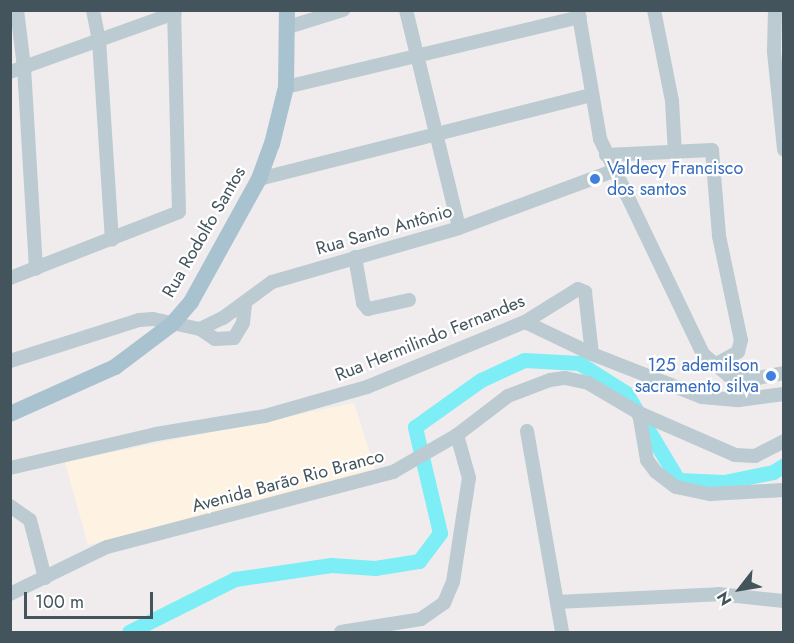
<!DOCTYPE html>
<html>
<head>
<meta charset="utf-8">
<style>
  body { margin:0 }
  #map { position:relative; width:794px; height:643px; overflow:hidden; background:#f0eced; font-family:Jost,sans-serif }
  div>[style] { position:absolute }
  .commercial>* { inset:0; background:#fef2e3 }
  .river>* { height:15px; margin:-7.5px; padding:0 7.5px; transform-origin:7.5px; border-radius:7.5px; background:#7deef5 }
  .minor>* { height:14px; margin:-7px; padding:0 7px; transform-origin:7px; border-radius:7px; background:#bbcbd1 }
  .major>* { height:16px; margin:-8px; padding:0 8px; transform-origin:8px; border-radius:8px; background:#a9c2cf }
  .dots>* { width:16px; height:16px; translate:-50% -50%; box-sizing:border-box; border:3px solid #fff; border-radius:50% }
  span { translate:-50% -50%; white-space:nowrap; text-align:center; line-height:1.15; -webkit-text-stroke:4.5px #fff; paint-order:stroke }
  .shop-label { font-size:18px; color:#366cbe }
  .left { translate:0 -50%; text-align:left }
  .right { translate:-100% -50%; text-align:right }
  .street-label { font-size:18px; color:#43545c }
  .frame { position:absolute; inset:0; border:12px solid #43545c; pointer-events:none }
  .north { position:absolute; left:710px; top:559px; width:60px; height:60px; -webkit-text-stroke:4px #fff; paint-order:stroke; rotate:239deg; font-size:16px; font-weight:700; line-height:24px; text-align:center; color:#43545c }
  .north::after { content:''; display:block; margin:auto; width:21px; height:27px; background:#43545c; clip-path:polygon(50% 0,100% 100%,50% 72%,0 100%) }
  .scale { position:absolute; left:24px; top:592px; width:129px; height:27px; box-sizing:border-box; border:3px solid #43545c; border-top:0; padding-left:8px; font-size:18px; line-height:21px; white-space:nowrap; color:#43545c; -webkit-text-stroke:4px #fff; paint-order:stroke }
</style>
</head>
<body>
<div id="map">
  <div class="commercial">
    <div style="clip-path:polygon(354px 403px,376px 472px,88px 545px,65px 462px)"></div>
  </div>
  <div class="river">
    <div style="left:129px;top:632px;width:119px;rotate:-26.6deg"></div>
    <div style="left:235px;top:579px;width:97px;rotate:-8.3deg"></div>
    <div style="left:331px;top:565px;width:44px;rotate:3.9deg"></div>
    <div style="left:375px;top:568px;width:45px;rotate:-9deg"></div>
    <div style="left:419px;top:561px;width:35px;rotate:-53deg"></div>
    <div style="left:440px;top:533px;width:109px;rotate:-103.3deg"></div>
    <div style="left:415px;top:427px;width:81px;rotate:-35.5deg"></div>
    <div style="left:481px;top:380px;width:47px;rotate:-24.9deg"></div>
    <div style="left:524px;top:360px;width:55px;rotate:3.1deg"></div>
    <div style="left:579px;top:363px;width:56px;rotate:32.6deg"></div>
    <div style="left:626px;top:393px;width:101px;rotate:59.1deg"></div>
    <div style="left:678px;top:480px;width:46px;rotate:2.5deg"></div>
    <div style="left:724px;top:482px;width:50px;rotate:-11.5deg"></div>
    <div style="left:773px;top:472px;width:13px;rotate:-32deg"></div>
  </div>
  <div class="minor">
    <div style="left:17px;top:10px;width:57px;rotate:83deg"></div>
    <div style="left:24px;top:67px;width:202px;rotate:86.6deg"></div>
    <div style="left:93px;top:10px;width:31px;rotate:79deg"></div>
    <div style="left:99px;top:40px;width:200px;rotate:86.3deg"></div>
    <div style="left:406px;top:10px;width:224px;rotate:76.3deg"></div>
    <div style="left:578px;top:10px;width:131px;rotate:80.3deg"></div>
    <div style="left:600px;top:139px;width:238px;rotate:64.4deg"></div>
    <div style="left:703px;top:354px;width:34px;rotate:40deg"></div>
    <div style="left:729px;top:376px;width:29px;rotate:4deg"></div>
    <div style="left:758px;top:378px;width:26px;rotate:-11deg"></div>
    <div style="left:654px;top:10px;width:93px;rotate:78.8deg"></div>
    <div style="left:672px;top:101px;width:52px;rotate:86.7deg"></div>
    <div style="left:775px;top:10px;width:42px;rotate:91.4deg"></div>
    <div style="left:774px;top:52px;width:98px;rotate:84.1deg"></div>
    <div style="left:288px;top:27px;width:58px;rotate:-17.2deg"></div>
    <div style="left:10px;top:72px;width:175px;rotate:-19.7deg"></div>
    <div style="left:286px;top:87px;width:302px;rotate:-13.4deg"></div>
    <div style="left:606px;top:155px;width:106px;rotate:-2.7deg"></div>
    <div style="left:712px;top:150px;width:86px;rotate:85.3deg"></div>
    <div style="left:719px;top:236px;width:106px;rotate:78.1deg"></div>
    <div style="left:741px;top:340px;width:12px;rotate:104deg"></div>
    <div style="left:738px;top:352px;width:29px;rotate:151deg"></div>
    <div style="left:259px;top:179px;width:343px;rotate:-14.2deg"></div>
    <div style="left:355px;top:257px;width:47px;rotate:80.1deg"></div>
    <div style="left:363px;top:303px;width:8px;rotate:50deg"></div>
    <div style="left:368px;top:309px;width:42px;rotate:-12.4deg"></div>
    <div style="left:10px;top:278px;width:181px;rotate:-21.3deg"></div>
    <div style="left:179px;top:212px;width:202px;rotate:-91.4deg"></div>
    <div style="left:525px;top:322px;width:74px;rotate:25.5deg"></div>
    <div style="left:592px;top:354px;width:118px;rotate:21.4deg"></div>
    <div style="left:702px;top:397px;width:37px;rotate:5deg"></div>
    <div style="left:739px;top:400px;width:45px;rotate:-7.6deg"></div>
    <div style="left:200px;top:329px;width:18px;rotate:34deg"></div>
    <div style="left:215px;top:339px;width:19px;rotate:-3deg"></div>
    <div style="left:234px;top:338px;width:17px;rotate:-59deg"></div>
    <div style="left:243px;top:323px;width:20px;rotate:-84deg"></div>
    <div style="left:10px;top:361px;width:135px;rotate:-17.6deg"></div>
    <div style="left:139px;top:320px;width:14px;rotate:-4deg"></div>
    <div style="left:153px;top:319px;width:48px;rotate:12deg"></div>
    <div style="left:200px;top:329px;width:25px;rotate:-26deg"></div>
    <div style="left:223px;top:318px;width:61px;rotate:-36.3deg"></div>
    <div style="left:272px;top:282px;width:195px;rotate:-16.1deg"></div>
    <div style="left:459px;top:228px;width:164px;rotate:-20.3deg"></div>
    <div style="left:639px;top:413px;width:105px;rotate:23.6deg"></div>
    <div style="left:735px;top:455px;width:20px;rotate:3deg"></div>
    <div style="left:755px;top:456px;width:33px;rotate:-27deg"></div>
    <div style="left:527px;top:431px;width:204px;rotate:80.1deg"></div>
    <div style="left:10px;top:468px;width:150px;rotate:-13.1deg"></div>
    <div style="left:156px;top:434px;width:110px;rotate:-9.4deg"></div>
    <div style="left:265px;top:416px;width:106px;rotate:-15.9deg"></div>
    <div style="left:367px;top:387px;width:171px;rotate:-22.4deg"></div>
    <div style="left:525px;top:322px;width:62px;rotate:-31.9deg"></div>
    <div style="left:578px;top:289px;width:8px;rotate:23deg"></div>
    <div style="left:585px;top:292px;width:62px;rotate:83.6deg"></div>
    <div style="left:10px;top:506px;width:24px;rotate:35deg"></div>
    <div style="left:30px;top:520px;width:60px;rotate:75.5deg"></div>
    <div style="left:10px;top:594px;width:108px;rotate:-25.9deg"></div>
    <div style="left:107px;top:547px;width:296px;rotate:-14.7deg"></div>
    <div style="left:393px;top:472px;width:74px;rotate:-30deg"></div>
    <div style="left:457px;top:435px;width:64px;rotate:-37.4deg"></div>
    <div style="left:508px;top:396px;width:45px;rotate:-20.9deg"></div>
    <div style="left:550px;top:380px;width:15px;rotate:-8deg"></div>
    <div style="left:565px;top:378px;width:24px;rotate:12deg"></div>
    <div style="left:588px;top:383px;width:59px;rotate:30.5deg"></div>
    <div style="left:639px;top:413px;width:48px;rotate:80.3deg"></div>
    <div style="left:647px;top:460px;width:15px;rotate:53deg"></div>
    <div style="left:656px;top:472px;width:25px;rotate:37deg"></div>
    <div style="left:676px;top:487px;width:35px;rotate:12deg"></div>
    <div style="left:710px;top:494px;width:74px;rotate:-3.1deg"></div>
    <div style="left:557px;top:602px;width:161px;rotate:-2.8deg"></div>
    <div style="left:718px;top:594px;width:66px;rotate:6.1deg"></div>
    <div style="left:341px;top:632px;width:81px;rotate:-9.2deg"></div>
    <div style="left:421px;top:619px;width:28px;rotate:-35deg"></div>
    <div style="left:444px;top:603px;width:23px;rotate:-67deg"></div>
    <div style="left:453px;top:582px;width:105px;rotate:-81.3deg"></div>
    <div style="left:469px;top:478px;width:45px;rotate:-105.6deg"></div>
  </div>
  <div class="major">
    <div style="left:10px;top:414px;width:115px;rotate:-24.1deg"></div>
    <div style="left:115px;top:367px;width:71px;rotate:-37deg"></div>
    <div style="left:172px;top:324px;width:29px;rotate:-49deg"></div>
    <div style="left:191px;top:302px;width:141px;rotate:-61.1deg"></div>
    <div style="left:259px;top:179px;width:37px;rotate:-70deg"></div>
    <div style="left:272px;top:144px;width:59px;rotate:-76.2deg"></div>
    <div style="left:286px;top:87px;width:77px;rotate:-89.3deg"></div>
  </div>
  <div class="dots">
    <div style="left:595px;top:179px;background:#3f7fe0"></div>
    <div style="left:771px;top:376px;background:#3f7fe0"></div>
  </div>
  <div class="shop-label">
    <span class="left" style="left:607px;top:179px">Valdecy Francisco<br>dos santos</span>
    <span class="right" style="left:759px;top:376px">125 ademilson<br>sacramento silva</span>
  </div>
  <div class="street-label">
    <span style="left:384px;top:230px;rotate:-16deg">Rua Santo Antônio</span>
    <span style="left:204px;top:232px;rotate:-60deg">Rua Rodolfo Santos</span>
    <span style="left:430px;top:338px;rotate:-22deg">Rua Hermilindo Fernandes</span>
    <span style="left:288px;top:481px;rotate:-15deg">Avenida Barão Rio Branco</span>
  </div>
  <div class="frame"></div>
  <div class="north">N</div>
  <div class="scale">100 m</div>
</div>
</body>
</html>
